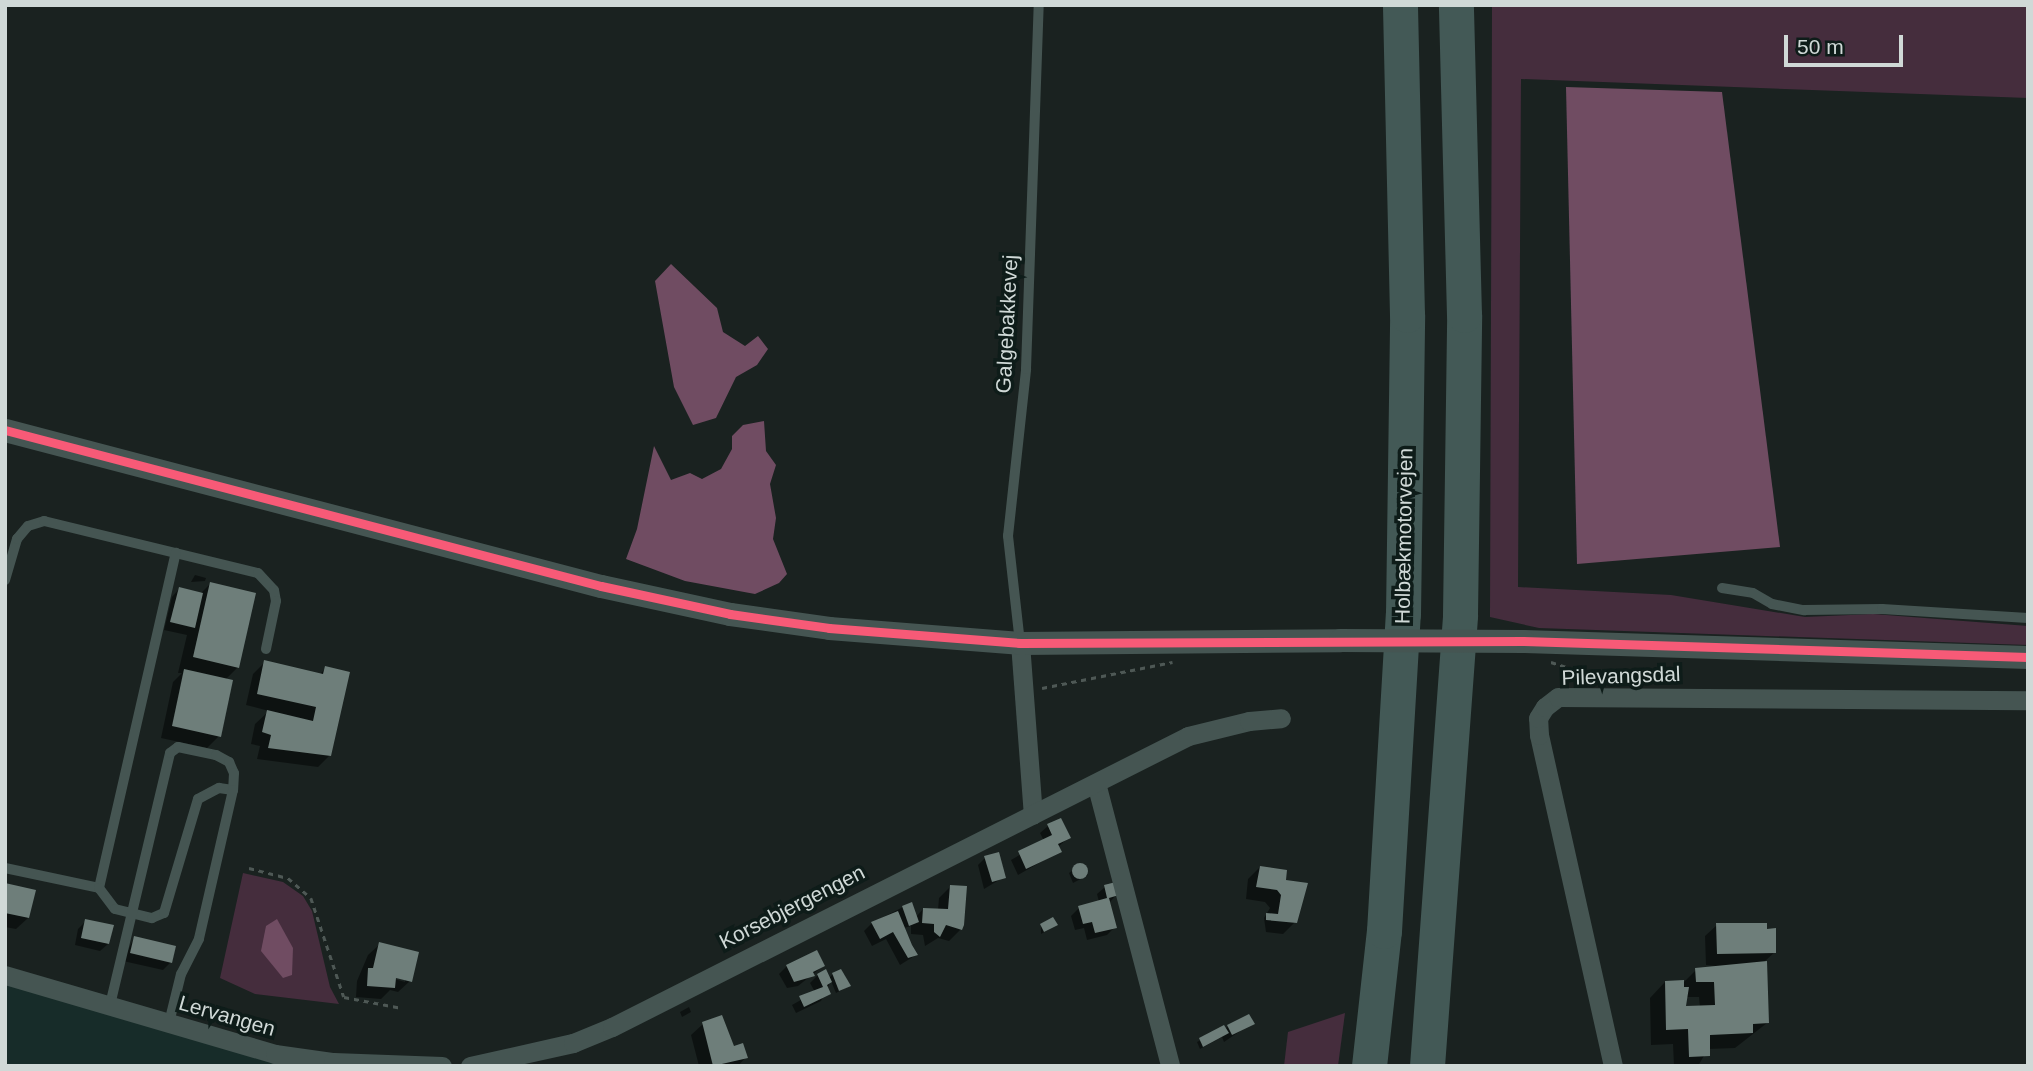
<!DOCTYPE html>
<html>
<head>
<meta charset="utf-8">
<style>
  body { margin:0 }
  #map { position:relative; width:2033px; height:1071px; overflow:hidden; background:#1a2220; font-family:Arial,sans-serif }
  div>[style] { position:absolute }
  .built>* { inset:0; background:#172c29 }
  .green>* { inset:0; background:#452d3d }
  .water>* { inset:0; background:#704c62 }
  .shadow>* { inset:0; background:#0007 }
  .building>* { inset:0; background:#6e7e7a }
  .round { border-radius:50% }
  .path>* { height:2.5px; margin-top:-1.25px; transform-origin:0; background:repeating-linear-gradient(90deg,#4e5855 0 5px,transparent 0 10px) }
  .service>* { height:10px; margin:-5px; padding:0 5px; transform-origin:5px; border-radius:5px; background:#455552 }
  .minor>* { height:19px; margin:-9.5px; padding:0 9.5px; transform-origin:9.5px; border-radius:9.5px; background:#455552 }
  .tertiary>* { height:23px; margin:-11.5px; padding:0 11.5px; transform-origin:11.5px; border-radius:11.5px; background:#455552 }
  .motorway>* { height:35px; margin:-17.5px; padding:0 17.5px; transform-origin:17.5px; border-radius:17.5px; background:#435956 }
  .tertiary-bridge>* { height:23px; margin:-11.5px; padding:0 11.5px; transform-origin:11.5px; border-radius:11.5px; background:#455552 }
  .bus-1>* { height:9px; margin:-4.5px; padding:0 4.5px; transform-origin:4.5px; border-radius:4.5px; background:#f75a77 }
  span { translate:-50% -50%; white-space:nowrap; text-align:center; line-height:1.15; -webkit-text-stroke:7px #0e1c19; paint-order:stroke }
  .street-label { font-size:21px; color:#d0d9d7 }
  .frame { position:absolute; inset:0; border:7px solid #d0d9d7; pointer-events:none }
  .scale { position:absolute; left:1784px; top:35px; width:119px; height:32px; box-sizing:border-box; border:4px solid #d0d9d7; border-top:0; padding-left:9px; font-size:21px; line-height:24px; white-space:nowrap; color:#d0d9d7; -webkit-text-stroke:5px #0e1c19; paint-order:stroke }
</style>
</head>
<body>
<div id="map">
  <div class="built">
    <div style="clip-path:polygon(5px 983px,320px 1066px,5px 1066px)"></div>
  </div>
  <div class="green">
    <div style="clip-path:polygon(1492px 5px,2028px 5px,2028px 98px,1521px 79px,1518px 587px,1671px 595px,1805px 617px,1873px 614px,2028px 626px,2028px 645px,1539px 628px,1490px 617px)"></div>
    <div style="clip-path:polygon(243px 873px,283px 882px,303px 896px,312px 911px,330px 987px,339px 1004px,255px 994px,220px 978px)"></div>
    <div style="clip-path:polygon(1345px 1013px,1338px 1066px,1284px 1066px,1288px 1032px)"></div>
  </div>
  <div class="water">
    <div style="clip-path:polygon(1566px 87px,1722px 92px,1780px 547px,1577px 564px)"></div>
    <div style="clip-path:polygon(671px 264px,717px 308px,723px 332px,745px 346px,758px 336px,768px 349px,757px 365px,736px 377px,716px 418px,693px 425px,674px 387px,655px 281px)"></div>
    <div style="clip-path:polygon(764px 421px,766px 451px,776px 465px,770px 484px,776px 518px,773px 539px,787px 574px,779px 583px,755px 594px,685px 581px,626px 559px,637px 529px,654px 446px,671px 480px,690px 473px,702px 479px,721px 469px,732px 449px,732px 436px,743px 425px)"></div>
    <div style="clip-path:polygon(277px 919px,293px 948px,292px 975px,283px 978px,261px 951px,266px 926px)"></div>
  </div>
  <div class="shadow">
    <div style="clip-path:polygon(195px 575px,206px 578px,205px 581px,191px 582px)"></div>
    <div style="clip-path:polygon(210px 584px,238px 667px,225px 680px,219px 736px,207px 748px,161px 738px,173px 682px,182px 673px,178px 673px,187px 635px,164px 630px,172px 597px,179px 589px,200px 594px)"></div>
    <div style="clip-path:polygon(265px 662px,319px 675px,326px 668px,330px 755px,318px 767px,257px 759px,260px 746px,251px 744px,255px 724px,269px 711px,246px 705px,253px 674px)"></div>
    <div style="clip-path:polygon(1048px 826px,1068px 838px,1058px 847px,1060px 851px,1018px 875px,1011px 860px,1044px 841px,1040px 833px)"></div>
    <div style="clip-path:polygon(985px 858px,1004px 877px,984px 889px,978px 865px)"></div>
    <div style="clip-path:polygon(1082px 864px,1088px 875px,1073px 883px,1069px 873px)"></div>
    <div style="clip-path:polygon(1260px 867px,1284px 881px,1295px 922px,1283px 934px,1266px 932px,1264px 918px,1270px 908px,1265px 902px,1246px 899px,1248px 879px)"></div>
    <div style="clip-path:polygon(5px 885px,28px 918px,16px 929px,5px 927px)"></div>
    <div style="clip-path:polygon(950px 887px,961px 929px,949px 941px,938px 938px,925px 946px,923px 935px,911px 934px,911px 926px,904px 928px,916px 955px,900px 965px,886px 939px,872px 946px,864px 931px,872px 923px,903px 907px,916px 917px,923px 909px,938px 910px,939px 898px)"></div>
    <div style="clip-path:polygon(1105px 887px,1117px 894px,1110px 902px,1115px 927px,1107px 935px,1087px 940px,1084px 928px,1075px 930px,1071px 916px,1079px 908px,1099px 902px,1097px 894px)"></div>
    <div style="clip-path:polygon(86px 921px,108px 944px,100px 951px,75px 945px,78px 929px)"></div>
    <div style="clip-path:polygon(1041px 925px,1056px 925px,1041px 934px)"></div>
    <div style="clip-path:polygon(evenodd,1717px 925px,1775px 952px,1765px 961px,1767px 1023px,1735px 1048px,1708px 1049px,1698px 1066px,1674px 1066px,1673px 1044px,1651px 1045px,1650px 998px,1665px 982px,1684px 982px,1696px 970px,1726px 967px,1706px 965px,1705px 936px,1717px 925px,1686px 997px,1699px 997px,1700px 1007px,1684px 1008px,1686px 997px)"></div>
    <div style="clip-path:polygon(134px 938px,171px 962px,163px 970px,123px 961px)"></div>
    <div style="clip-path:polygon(evenodd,380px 944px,410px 981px,398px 992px,390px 990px,381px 999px,356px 997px,357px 981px,368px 955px,380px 944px,387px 977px,405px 978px,405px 982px,387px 977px)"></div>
    <div style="clip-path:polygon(787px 966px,823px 966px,798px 986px,787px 988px,779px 974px)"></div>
    <div style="clip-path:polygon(833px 974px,849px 986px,836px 993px,831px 981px,821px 1001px,796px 1013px,792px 1005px,815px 992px,810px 983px,818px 975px,829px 978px)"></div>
    <div style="clip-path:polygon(689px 1007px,691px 1012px,682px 1017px,680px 1012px)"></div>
    <div style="clip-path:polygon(1252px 1023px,1224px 1042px,1222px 1037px,1200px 1049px,1197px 1042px,1228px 1027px)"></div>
    <div style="clip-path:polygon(703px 1024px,732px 1048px,746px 1057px,738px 1066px,699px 1066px,691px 1035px)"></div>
  </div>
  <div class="building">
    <div style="clip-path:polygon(210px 582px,256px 593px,239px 668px,193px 657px)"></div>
    <div style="clip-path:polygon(179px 587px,203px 593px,195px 628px,170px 622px)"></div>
    <div style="clip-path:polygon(264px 660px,323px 674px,325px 666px,350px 672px,331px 756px,268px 748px,271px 735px,262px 732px,267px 710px,313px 721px,316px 707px,257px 694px)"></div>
    <div style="clip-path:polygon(184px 669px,233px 680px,221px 737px,172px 726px)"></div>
    <div style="clip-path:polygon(1061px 818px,1071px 838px,1058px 844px,1062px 852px,1026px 869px,1018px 851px,1052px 835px,1047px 824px)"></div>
    <div style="clip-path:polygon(999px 852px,1006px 878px,992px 882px,984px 856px)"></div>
    <div class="round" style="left:1072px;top:863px;width:16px;height:16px"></div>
    <div style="clip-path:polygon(1260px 866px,1287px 870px,1286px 880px,1308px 883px,1297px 923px,1266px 920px,1266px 913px,1278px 914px,1281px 895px,1277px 890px,1256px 887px)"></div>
    <div style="clip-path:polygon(1116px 882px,1119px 895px,1109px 898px,1117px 928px,1095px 933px,1092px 922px,1083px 924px,1078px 906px,1107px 898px,1104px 885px)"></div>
    <div style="clip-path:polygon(5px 883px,36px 890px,29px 918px,5px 913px)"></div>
    <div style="clip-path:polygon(950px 885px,967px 886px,964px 925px,962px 930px,946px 925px,940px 937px,934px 932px,934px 924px,922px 923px,923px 908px,948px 909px)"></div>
    <div style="clip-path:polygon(912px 902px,919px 922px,909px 926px,902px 906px)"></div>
    <div style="clip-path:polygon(898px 911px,912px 945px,918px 955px,908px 958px,893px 932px,880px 939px,871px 922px)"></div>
    <div style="clip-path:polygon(1053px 917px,1058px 925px,1044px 932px,1040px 924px)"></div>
    <div style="clip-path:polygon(85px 919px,114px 925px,109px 944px,81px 938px)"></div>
    <div style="clip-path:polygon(1716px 923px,1767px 923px,1767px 929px,1776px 928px,1776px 953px,1717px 954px)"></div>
    <div style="clip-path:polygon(134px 936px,176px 946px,172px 963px,130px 953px)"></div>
    <div style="clip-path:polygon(379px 942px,419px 952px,412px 982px,396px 978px,395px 988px,367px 986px,368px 968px,373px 968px)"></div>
    <div style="clip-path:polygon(817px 950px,825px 966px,813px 972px,815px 976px,794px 982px,786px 965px)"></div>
    <div style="clip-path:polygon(1767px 961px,1769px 1023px,1753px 1024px,1753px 1033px,1710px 1035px,1710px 1056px,1689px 1057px,1688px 1029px,1666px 1030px,1665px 981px,1684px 980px,1684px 987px,1689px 987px,1686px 1006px,1715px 1005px,1714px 982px,1696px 982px,1695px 968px)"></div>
    <div style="clip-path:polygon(826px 969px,832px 982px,827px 985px,831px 994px,804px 1007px,799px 996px,823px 987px,817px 974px)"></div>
    <div style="clip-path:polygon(841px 969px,851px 986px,839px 991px,832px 973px)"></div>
    <div style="clip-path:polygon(1249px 1014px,1255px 1024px,1232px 1035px,1227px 1025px)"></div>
    <div style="clip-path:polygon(722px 1015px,734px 1046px,743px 1043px,748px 1058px,713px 1066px,702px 1022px)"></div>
    <div style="clip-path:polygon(1224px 1025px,1229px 1033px,1203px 1047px,1199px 1038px)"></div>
  </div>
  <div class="path">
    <div style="left:1551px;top:662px;width:29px;rotate:18deg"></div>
    <div style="left:1579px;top:671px;width:83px;rotate:5.5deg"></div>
    <div style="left:1042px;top:688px;width:133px;rotate:-11.3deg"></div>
    <div style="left:249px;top:868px;width:40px;rotate:14.4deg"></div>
    <div style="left:288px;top:878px;width:30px;rotate:41deg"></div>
    <div style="left:311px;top:898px;width:104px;rotate:71.6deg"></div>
    <div style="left:344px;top:997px;width:59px;rotate:10.7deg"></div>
  </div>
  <div class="service">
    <div style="left:5px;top:580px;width:43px;rotate:-73.7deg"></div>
    <div style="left:17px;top:539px;width:17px;rotate:-50deg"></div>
    <div style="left:28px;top:526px;width:17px;rotate:-17deg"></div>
    <div style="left:44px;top:521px;width:220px;rotate:13.7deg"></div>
    <div style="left:258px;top:573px;width:23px;rotate:47deg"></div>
    <div style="left:274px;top:590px;width:11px;rotate:80deg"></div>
    <div style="left:276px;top:601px;width:49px;rotate:101.8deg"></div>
    <div style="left:1722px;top:588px;width:31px;rotate:9deg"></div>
    <div style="left:1753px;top:593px;width:22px;rotate:30deg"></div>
    <div style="left:1772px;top:604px;width:33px;rotate:11deg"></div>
    <div style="left:1804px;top:610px;width:78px;rotate:-0.7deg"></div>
    <div style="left:1882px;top:609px;width:146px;rotate:3.5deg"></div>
    <div style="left:1020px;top:643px;width:108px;rotate:-96.4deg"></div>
    <div style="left:1008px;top:536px;width:168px;rotate:-83.8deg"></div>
    <div style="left:1026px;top:369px;width:364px;rotate:-88deg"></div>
    <div style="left:5px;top:868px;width:96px;rotate:12deg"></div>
    <div style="left:99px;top:888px;width:344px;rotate:-77.1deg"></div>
    <div style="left:99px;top:888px;width:26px;rotate:53deg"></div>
    <div style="left:115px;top:909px;width:38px;rotate:14deg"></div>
    <div style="left:152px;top:918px;width:13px;rotate:-23deg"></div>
    <div style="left:164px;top:913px;width:119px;rotate:-73.4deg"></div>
    <div style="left:198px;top:799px;width:24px;rotate:-28deg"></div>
    <div style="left:219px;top:788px;width:14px;rotate:8deg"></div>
    <div style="left:110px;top:1005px;width:259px;rotate:-76.6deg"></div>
    <div style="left:170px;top:753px;width:10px;rotate:-37deg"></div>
    <div style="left:178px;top:747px;width:39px;rotate:12deg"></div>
    <div style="left:216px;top:755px;width:15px;rotate:28deg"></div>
    <div style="left:229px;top:762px;width:12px;rotate:66deg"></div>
    <div style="left:234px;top:773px;width:17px;rotate:93deg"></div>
    <div style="left:233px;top:790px;width:153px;rotate:102.9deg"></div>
    <div style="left:199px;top:939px;width:39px;rotate:117deg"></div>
    <div style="left:181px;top:974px;width:50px;rotate:103.8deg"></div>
  </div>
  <div class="minor">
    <div style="left:1020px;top:643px;width:172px;rotate:85.7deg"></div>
    <div style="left:1096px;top:783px;width:293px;rotate:75.3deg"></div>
    <div style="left:5px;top:975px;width:281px;rotate:16.3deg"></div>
    <div style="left:275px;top:1054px;width:59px;rotate:7.9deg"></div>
    <div style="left:333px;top:1062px;width:109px;rotate:2.1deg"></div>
    <div style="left:470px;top:1066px;width:106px;rotate:-12.6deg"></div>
    <div style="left:573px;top:1043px;width:42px;rotate:-22.3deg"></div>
    <div style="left:612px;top:1027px;width:645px;rotate:-26.8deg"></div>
    <div style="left:1188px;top:736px;width:63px;rotate:-13.8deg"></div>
    <div style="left:1249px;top:721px;width:32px;rotate:-5deg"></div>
    <div style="left:1613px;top:1066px;width:339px;rotate:-102.6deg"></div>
    <div style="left:1539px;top:735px;width:17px;rotate:-93deg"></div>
    <div style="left:1538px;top:718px;width:13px;rotate:-58deg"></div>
    <div style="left:1545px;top:707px;width:16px;rotate:-38deg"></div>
    <div style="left:1558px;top:697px;width:470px;rotate:0.4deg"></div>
  </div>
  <div class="tertiary">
    <div style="left:5px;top:430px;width:616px;rotate:14.67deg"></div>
    <div style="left:601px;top:586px;width:132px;rotate:12.2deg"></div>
    <div style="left:730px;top:614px;width:100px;rotate:8deg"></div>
    <div style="left:829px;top:628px;width:192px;rotate:4.5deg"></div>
    <div style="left:1020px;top:643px;width:320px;rotate:-0.5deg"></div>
    <div style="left:1523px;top:641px;width:505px;rotate:1.81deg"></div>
  </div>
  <div class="motorway">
    <div style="left:1369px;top:1066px;width:136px;rotate:-83.7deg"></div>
    <div style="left:1384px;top:931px;width:318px;rotate:-86.6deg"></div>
    <div style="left:1403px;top:614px;width:299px;rotate:-89.2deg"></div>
    <div style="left:1407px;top:315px;width:310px;rotate:-91.3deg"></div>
    <div style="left:1427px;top:1066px;width:452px;rotate:-85.8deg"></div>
    <div style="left:1460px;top:615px;width:300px;rotate:-89.2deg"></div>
    <div style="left:1464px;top:315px;width:310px;rotate:-91.5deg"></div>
  </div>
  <div class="tertiary-bridge">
    <div style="left:1340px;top:640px;width:183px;rotate:0.3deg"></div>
  </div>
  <div class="bus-1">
    <div style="left:5px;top:430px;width:616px;rotate:14.67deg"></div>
    <div style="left:601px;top:586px;width:132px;rotate:12.2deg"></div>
    <div style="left:730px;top:614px;width:100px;rotate:8deg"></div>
    <div style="left:829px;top:628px;width:192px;rotate:4.5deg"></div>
    <div style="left:1020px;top:643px;width:503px;rotate:-0.23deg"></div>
    <div style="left:1523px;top:641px;width:505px;rotate:1.81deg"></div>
  </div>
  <div class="street-label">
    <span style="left:1007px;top:324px;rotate:-87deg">Galgebakkevej</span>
    <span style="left:1404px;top:536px;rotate:-89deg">Holbækmotorvejen</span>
    <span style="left:1621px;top:676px;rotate:-2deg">Pilevangsdal</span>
    <span style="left:792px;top:907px;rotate:-27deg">Korsebjergengen</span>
    <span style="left:227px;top:1016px;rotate:16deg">Lervangen</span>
  </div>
  <div class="frame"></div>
  <div class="scale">50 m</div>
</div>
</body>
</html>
